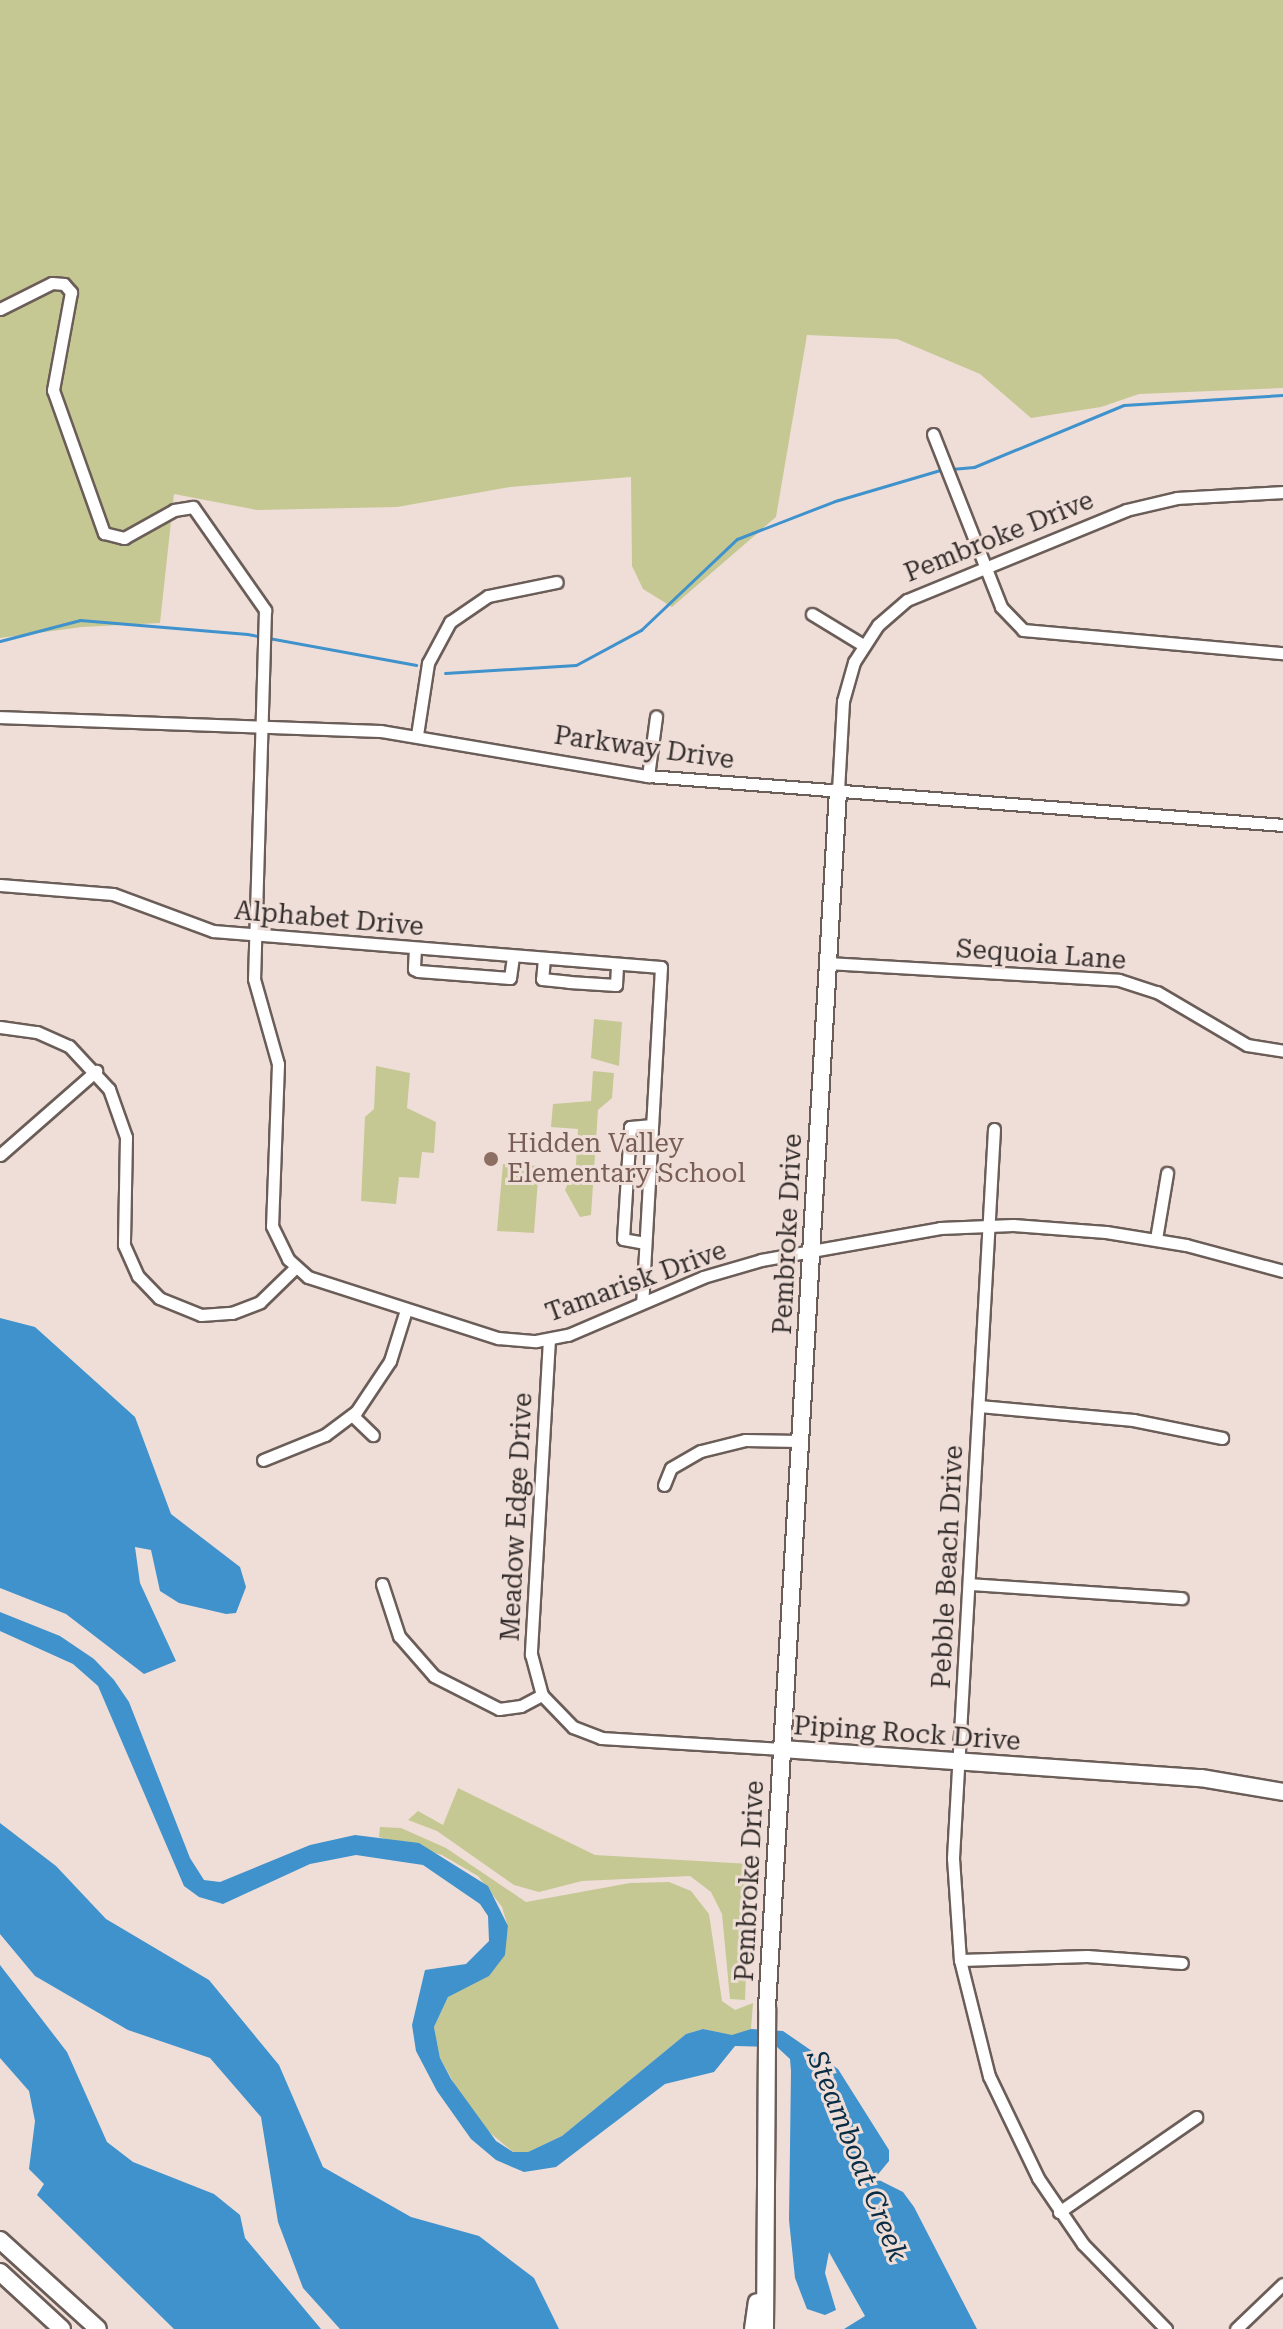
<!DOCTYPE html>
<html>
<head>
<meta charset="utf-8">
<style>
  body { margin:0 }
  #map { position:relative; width:1283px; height:2329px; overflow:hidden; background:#efded8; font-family:"Roboto Serif",serif }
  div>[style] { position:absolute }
  .green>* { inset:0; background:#c5c893 }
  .water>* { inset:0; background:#3f92cc }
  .stream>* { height:3px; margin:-1.5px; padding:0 1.5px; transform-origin:1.5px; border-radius:1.5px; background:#3f92cc }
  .roads { filter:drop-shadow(2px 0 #6b5d58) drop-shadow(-2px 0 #6b5d58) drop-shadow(0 2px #6b5d58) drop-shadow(0 -2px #6b5d58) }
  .street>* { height:11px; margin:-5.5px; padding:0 5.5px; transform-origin:5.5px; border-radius:5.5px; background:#fff }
  .secondary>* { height:16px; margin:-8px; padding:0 8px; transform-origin:8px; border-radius:8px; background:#fff }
  .primary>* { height:16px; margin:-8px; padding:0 8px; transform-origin:8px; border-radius:8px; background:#fff }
  .dots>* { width:22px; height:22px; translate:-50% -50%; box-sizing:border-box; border:4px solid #efded8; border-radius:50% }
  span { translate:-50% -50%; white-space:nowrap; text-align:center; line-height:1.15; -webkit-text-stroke:6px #efded8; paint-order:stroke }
  .street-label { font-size:26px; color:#342e2c }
  .education-label { font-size:26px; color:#785e54 }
  .left { translate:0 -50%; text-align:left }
  .water-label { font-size:28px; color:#092d45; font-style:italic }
</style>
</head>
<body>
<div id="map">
  <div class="green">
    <div style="clip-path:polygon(0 0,1283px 0,1283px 388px,1139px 394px,1101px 407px,1031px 418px,980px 374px,897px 339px,807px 335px,776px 517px,672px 607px,643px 589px,632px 566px,631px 477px,510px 487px,397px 507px,257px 510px,174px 494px,160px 623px,82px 627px,0 638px)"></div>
    <div style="clip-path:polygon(594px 1019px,622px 1022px,619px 1066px,591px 1058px)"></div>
    <div style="clip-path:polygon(376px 1066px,410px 1073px,407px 1108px,436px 1122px,434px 1153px,422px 1152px,419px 1178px,399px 1177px,396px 1204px,361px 1201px,365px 1117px,374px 1109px)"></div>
    <div style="clip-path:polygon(593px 1071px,614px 1073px,612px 1098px,598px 1110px,591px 1215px,580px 1217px,565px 1190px,568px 1183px,575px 1182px,578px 1129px,551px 1127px,553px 1104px,591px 1101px)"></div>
    <div style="clip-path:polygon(503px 1164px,539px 1166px,534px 1233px,497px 1231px)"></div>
    <div style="clip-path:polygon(458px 1788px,595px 1855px,750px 1864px,745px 2000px,730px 1999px,722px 1914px,711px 1892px,690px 1876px,582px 1881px,539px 1892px,514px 1885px,437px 1831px,408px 1820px,418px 1811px,443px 1825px)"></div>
    <div style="clip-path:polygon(380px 1827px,401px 1828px,446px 1848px,526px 1902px,630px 1883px,669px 1882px,691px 1891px,709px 1914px,722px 2001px,735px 2010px,753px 2003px,751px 2029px,732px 2036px,703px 2029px,686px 2034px,562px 2136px,528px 2152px,513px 2152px,482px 2126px,466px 2105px,440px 2058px,434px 2027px,448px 1997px,504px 1955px,508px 1927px,502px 1907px,478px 1876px,442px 1855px,379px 1837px)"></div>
  </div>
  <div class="water">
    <div style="clip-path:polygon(0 1318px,35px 1327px,135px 1417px,171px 1514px,240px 1567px,246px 1587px,236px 1613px,226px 1614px,179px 1603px,160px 1591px,151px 1550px,135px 1547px,140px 1583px,176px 1661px,144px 1674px,66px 1614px,0 1588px)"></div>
    <div style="clip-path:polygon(0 1612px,60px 1636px,94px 1659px,114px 1680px,129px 1702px,190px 1858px,204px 1880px,220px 1882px,310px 1845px,355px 1835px,419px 1843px,488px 1886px,508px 1926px,505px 1955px,489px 1976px,448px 1997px,434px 2027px,440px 2058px,451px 2079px,496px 2141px,513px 2152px,528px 2152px,562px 2136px,686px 2034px,703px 2029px,732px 2035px,751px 2029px,783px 2031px,838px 2069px,889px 2150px,889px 2161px,875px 2178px,903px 2192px,914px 2207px,977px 2329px,844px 2329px,865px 2316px,829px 2252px,825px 2273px,836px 2310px,825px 2315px,807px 2309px,795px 2278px,789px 2220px,791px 2071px,790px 2059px,777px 2047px,735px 2046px,714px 2072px,665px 2084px,556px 2167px,524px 2172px,496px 2160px,471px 2139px,437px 2091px,416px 2051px,412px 2025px,425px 1970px,466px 1964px,489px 1941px,488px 1916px,480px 1904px,423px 1865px,356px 1855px,310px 1864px,223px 1904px,199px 1897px,184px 1886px,98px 1686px,73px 1664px,0 1631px)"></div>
    <div style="clip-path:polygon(0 1823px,56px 1866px,106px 1919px,209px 1980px,279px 2065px,323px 2167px,411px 2217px,479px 2236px,534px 2278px,559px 2329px,340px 2329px,303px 2288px,278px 2222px,261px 2117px,210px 2058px,128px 2030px,35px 1976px,0 1934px)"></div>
    <div style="clip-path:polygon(0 1965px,67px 2052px,107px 2142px,133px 2162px,214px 2194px,240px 2215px,245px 2238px,321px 2329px,174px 2329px,37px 2195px,44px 2184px,29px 2169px,35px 2121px,29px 2091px,0 2058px)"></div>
  </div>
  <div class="stream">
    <div style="left:951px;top:469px;width:23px;rotate:-5deg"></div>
    <div style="left:974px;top:467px;width:162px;rotate:-22.5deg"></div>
    <div style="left:1124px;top:405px;width:159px;rotate:-3.6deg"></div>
    <div style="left:0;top:641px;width:83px;rotate:-14.7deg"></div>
    <div style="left:80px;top:620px;width:168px;rotate:4.8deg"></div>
    <div style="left:247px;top:634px;width:172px;rotate:10.4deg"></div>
    <div style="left:445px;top:673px;width:131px;rotate:-3.5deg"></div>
    <div style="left:576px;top:665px;width:74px;rotate:-28.3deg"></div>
    <div style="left:641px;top:630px;width:132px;rotate:-43.5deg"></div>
    <div style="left:737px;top:539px;width:105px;rotate:-21.2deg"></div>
    <div style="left:835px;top:501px;width:114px;rotate:-16.4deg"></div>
  </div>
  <div class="roads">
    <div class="street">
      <div style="left:0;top:309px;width:58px;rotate:-26.6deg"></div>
      <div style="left:52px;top:283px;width:12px;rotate:5deg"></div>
      <div style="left:64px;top:284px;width:11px;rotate:49deg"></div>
      <div style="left:71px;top:292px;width:100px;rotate:100.4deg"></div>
      <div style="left:53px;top:390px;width:152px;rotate:70.4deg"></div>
      <div style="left:104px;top:533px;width:21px;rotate:14deg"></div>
      <div style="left:124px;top:538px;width:57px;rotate:-29.2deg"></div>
      <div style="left:174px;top:510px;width:19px;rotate:-9deg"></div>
      <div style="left:193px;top:507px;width:126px;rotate:55deg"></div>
      <div style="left:265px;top:610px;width:369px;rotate:91.7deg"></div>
      <div style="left:254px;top:979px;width:88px;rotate:74.2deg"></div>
      <div style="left:278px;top:1064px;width:162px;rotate:92.1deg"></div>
      <div style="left:272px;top:1226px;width:37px;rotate:64deg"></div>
      <div style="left:288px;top:1259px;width:27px;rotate:42deg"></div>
      <div style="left:308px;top:1277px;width:200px;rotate:17.8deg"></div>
      <div style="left:498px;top:1338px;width:38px;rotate:5deg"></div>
      <div style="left:536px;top:1341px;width:33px;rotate:-11deg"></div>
      <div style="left:568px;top:1335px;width:147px;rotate:-23.2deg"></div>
      <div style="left:703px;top:1277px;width:60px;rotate:-16.3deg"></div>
      <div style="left:761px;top:1260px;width:182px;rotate:-10.1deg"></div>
      <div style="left:940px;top:1228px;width:73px;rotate:-2.4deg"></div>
      <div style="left:1013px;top:1225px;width:93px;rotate:4.3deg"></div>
      <div style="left:1106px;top:1232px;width:81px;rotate:9.2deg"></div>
      <div style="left:1186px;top:1245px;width:100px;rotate:15deg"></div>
      <div style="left:933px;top:434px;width:186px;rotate:68.5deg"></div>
      <div style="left:1001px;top:607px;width:32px;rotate:46deg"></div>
      <div style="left:1023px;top:630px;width:261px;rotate:5.1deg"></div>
      <div style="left:812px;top:614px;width:60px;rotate:31.3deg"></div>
      <div style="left:0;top:717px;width:381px;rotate:2.1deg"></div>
      <div style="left:381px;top:731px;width:271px;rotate:9.6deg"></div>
      <div style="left:648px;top:776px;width:637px;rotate:4.41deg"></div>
      <div style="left:417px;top:735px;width:73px;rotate:-81.3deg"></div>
      <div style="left:428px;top:663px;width:47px;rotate:-61.8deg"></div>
      <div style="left:450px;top:622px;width:46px;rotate:-34.4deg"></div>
      <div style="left:488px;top:596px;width:70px;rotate:-11.5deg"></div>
      <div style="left:648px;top:776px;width:60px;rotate:-82.3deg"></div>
      <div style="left:838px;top:791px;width:90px;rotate:-86.8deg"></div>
      <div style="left:843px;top:701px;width:41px;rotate:-74.2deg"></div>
      <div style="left:854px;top:662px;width:44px;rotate:-57deg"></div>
      <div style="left:878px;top:625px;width:38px;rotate:-41deg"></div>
      <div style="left:907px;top:600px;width:237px;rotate:-22.3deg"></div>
      <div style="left:1126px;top:510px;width:52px;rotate:-13.2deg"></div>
      <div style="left:1177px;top:498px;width:106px;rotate:-3.2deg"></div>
      <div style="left:0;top:885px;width:113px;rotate:4.6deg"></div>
      <div style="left:113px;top:894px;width:107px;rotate:20.3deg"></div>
      <div style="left:213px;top:931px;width:449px;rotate:4.6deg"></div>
      <div style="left:661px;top:967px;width:336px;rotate:93.2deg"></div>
      <div style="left:415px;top:948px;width:21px;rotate:93deg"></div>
      <div style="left:414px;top:969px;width:4px;rotate:27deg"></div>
      <div style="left:418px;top:971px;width:92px;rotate:4.4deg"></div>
      <div style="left:510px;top:978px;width:22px;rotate:-82deg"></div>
      <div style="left:544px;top:958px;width:21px;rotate:95deg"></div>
      <div style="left:542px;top:979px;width:27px;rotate:6deg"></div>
      <div style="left:569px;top:982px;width:47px;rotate:3.7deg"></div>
      <div style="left:616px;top:985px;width:21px;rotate:-87deg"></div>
      <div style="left:827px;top:963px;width:292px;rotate:3.3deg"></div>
      <div style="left:1119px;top:980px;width:40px;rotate:18deg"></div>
      <div style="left:1157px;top:992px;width:104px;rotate:30.5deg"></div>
      <div style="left:1247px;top:1045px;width:36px;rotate:9deg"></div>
      <div style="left:0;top:1027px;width:37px;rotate:8deg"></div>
      <div style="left:37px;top:1032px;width:35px;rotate:24deg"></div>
      <div style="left:69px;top:1046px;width:59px;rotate:47.1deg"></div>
      <div style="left:109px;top:1089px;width:51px;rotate:70.5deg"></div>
      <div style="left:126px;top:1137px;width:108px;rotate:91.1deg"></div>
      <div style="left:124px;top:1245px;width:34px;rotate:66deg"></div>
      <div style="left:138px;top:1276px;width:30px;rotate:46deg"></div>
      <div style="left:159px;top:1298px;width:45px;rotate:22deg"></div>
      <div style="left:201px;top:1315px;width:31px;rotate:-4deg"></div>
      <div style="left:232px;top:1313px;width:30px;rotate:-21deg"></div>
      <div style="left:260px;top:1302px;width:50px;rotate:-44.2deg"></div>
      <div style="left:994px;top:1129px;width:730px;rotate:93.22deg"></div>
      <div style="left:953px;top:1858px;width:102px;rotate:86.1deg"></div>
      <div style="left:960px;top:1960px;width:120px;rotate:76deg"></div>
      <div style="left:989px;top:2076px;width:113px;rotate:64.3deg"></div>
      <div style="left:1038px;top:2178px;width:80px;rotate:55.7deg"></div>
      <div style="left:1083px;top:2244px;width:119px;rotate:45.7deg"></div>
      <div style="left:0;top:1155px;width:128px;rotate:-41.2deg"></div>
      <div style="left:1156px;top:1239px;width:67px;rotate:-80.5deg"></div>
      <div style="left:645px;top:1243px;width:22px;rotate:-170deg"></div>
      <div style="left:623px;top:1239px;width:112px;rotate:-86.4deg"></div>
      <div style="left:630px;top:1127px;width:22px;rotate:-5deg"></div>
      <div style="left:549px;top:1339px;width:316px;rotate:93.3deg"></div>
      <div style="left:531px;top:1654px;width:42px;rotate:75deg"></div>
      <div style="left:542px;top:1695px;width:45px;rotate:45.9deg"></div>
      <div style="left:573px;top:1727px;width:30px;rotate:21deg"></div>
      <div style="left:601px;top:1738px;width:181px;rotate:3.5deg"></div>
      <div style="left:979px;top:1406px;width:155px;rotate:5.2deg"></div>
      <div style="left:1133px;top:1420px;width:91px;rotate:11.4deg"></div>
      <div style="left:352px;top:1415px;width:29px;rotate:44deg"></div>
      <div style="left:263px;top:1460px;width:67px;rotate:-22deg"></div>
      <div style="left:325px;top:1435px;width:39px;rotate:-37deg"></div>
      <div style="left:356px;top:1412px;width:61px;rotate:-56.3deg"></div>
      <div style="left:390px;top:1361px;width:53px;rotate:-72.6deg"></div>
      <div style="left:664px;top:1485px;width:18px;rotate:-68deg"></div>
      <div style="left:671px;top:1468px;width:34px;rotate:-30deg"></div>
      <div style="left:701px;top:1451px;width:45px;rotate:-14deg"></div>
      <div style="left:745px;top:1440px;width:54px;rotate:1.1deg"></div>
      <div style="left:382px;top:1584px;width:55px;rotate:71.9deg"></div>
      <div style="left:399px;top:1636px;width:53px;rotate:48.8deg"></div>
      <div style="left:434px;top:1676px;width:73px;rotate:26.9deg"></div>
      <div style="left:499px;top:1709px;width:22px;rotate:-8deg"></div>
      <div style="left:521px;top:1706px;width:24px;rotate:-28deg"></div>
      <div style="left:969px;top:1584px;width:213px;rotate:3.8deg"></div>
      <div style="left:960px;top:1960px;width:127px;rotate:-1.8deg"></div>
      <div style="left:1087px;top:1956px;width:95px;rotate:4.2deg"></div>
      <div style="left:1059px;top:2212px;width:167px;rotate:-34.7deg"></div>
      <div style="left:1236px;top:2329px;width:65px;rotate:-43.8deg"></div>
    </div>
    <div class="secondary">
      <div style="left:782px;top:1749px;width:420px;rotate:4deg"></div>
      <div style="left:1201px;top:1778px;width:83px;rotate:9.7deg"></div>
      <div style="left:753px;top:2329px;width:27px;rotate:-82deg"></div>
      <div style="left:765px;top:2329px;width:321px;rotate:-89.6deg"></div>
      <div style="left:767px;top:2008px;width:1219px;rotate:-86.66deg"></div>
    </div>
    <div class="primary">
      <div style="left:0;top:2240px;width:132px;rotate:42.2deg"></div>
      <div style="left:0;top:2272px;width:84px;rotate:42.6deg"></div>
    </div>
  </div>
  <div class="dots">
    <div style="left:491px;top:1159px;background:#8d6e63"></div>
  </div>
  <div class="street-label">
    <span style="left:999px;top:537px;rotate:-22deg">Pembroke Drive</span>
    <span style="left:644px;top:748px;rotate:8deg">Parkway Drive</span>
    <span style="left:329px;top:919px;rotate:5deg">Alphabet Drive</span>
    <span style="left:1041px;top:955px;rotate:4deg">Sequoia Lane</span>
    <span style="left:788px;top:1234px;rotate:-87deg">Pembroke Drive</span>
    <span style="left:636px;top:1282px;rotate:-20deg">Tamarisk Drive</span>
    <span style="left:517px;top:1517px;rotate:-87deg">Meadow Edge Drive</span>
    <span style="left:948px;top:1567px;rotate:-87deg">Pebble Beach Drive</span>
    <span style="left:907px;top:1734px;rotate:4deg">Piping Rock Drive</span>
    <span style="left:750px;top:1881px;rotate:-87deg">Pembroke Drive</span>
  </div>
  <div class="education-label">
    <span class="left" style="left:507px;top:1159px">Hidden Valley<br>Elementary School</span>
  </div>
  <div class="water-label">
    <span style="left:857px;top:2156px;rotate:68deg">Steamboat Creek</span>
  </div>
</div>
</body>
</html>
